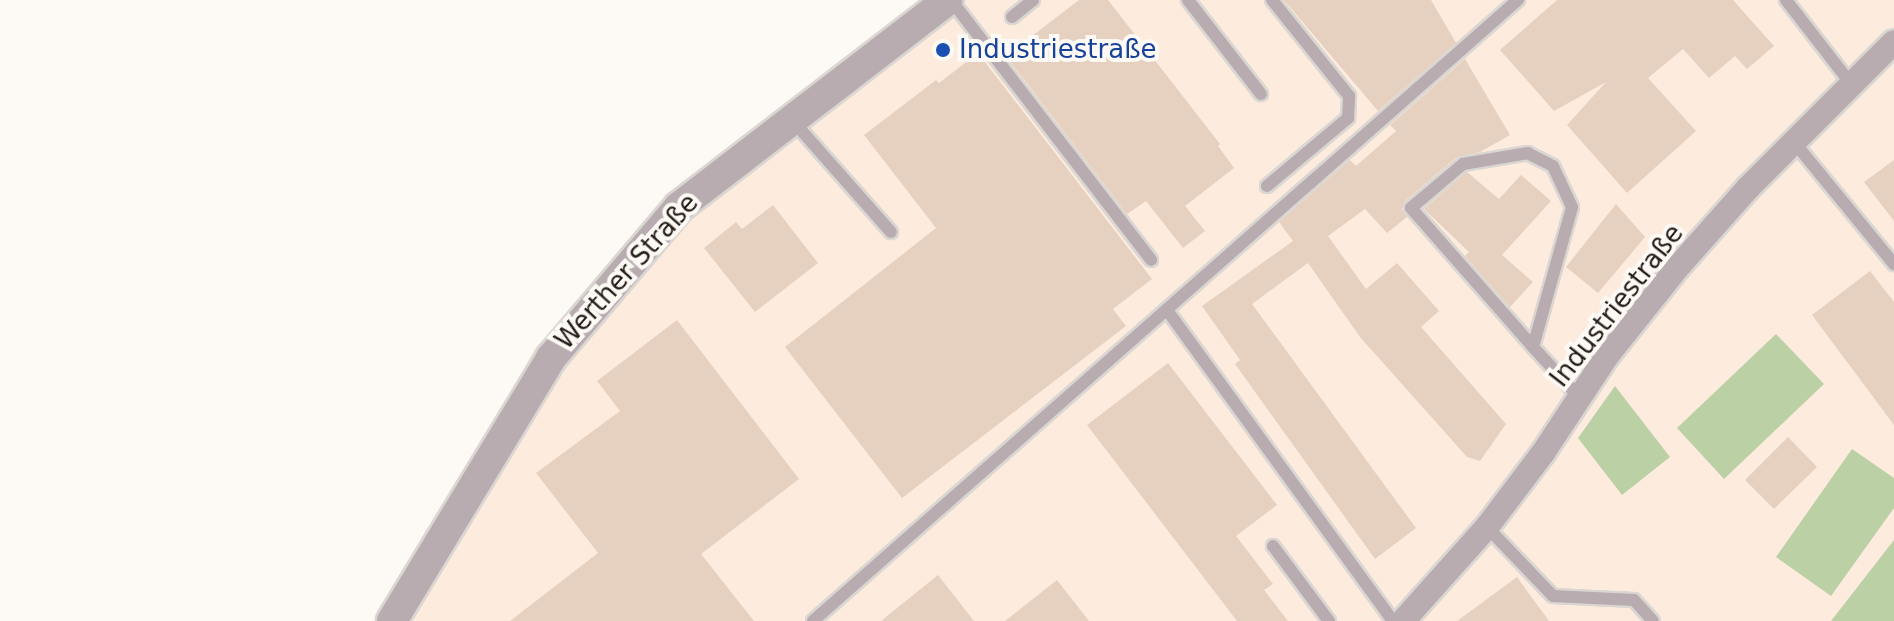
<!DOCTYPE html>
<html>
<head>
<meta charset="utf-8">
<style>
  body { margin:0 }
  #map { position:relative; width:1894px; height:621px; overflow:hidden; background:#fdf9f5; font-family:"DejaVu Sans",sans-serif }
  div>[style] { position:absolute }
  .built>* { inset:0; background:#fdebde }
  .green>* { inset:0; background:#bcd0a6 }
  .building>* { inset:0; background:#e6d1c1 }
  .roads { filter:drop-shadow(2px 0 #dad6d1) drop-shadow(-2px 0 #dad6d1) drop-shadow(0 2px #dad6d1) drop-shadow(0 -2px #dad6d1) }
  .service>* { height:12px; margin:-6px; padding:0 6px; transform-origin:6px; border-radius:6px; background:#b8acb0 }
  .minor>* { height:24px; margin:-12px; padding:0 12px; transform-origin:12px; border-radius:12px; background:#b8acb0 }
  .tertiary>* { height:30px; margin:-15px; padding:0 15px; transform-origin:15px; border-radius:15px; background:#b8acb0 }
  .dots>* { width:22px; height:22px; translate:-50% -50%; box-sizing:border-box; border:4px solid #fdf9f5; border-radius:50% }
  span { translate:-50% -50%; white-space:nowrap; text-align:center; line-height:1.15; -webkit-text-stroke:8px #fdf9f5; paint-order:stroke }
  .transit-label { font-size:26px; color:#164399 }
  .left { translate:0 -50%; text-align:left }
  .street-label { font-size:26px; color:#241c17 }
</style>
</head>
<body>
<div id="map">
  <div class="built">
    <div style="clip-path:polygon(920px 0,1894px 0,1894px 621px,399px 621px,533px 351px,658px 206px)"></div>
  </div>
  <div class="green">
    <div style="clip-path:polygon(1776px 334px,1824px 384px,1724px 479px,1677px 428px)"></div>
    <div style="clip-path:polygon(1615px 386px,1670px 457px,1622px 495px,1578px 438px)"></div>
    <div style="clip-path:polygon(1852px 449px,1894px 478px,1894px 508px,1831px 596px,1776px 557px)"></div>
    <div style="clip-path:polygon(1894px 540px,1894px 621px,1831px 621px)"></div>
  </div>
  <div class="building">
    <div style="clip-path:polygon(1079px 0,1108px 0,1220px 144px,1218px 146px,1234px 168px,1185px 206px,1205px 231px,1183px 248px,1146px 201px,1127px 214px,1006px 56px)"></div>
    <div style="clip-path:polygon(1284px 0,1431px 0,1456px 43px,1378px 111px)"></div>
    <div style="clip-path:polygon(1557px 0,1733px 0,1774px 46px,1747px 69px,1735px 56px,1709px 78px,1683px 49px,1648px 78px,1696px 131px,1627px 193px,1567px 125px,1606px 82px,1554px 111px,1500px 50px)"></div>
    <div style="clip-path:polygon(978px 53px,1152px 279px,1113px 309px,1126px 326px,902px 498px,785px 347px,936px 228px,864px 135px,936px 80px,939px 83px)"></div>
    <div style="clip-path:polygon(1465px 59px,1510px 135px,1480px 152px,1457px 157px,1405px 201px,1402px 209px,1407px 217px,1387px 233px,1365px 209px,1328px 236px,1366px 289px,1397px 263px,1439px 311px,1421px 327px,1506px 424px,1480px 461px,1467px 457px,1360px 337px,1308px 263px,1252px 304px,1416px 528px,1375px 559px,1235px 364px,1240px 360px,1202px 306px,1293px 241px,1279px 222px,1350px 160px,1356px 166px,1396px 131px,1390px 125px)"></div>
    <div style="clip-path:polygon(1894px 160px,1894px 221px,1864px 182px)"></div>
    <div style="clip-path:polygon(1467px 172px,1499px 199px,1521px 175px,1551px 201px,1502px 255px,1533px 282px,1510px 307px,1465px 256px,1469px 252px,1424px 209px)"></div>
    <div style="clip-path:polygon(1616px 204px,1645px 237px,1598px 293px,1566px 267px)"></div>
    <div style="clip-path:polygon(773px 205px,818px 263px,755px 312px,704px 248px,736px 222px,742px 229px)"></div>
    <div style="clip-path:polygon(1870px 271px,1894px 302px,1894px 425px,1812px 315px)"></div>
    <div style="clip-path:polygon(677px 320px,799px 479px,701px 554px,754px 621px,510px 621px,598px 553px,536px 473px,620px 411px,597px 381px)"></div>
    <div style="clip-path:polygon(1168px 363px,1277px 505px,1236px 536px,1273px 584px,1264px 590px,1288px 621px,1237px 621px,1087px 425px)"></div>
    <div style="clip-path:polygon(1788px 437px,1817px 467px,1774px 509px,1745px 480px)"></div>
    <div style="clip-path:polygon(938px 575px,974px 621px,881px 621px)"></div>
    <div style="clip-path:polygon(1517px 577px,1549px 621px,1457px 621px)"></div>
    <div style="clip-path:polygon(1057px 580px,1089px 621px,1005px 621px)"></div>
  </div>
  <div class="roads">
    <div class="service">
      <div style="left:951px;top:0;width:328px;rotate:52.4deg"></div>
      <div style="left:1188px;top:0;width:119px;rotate:52.2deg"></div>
      <div style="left:1786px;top:0;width:108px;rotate:52.2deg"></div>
      <div style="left:1012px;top:17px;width:27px;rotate:-39deg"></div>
      <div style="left:793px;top:121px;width:148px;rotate:48.6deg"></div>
      <div style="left:1794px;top:142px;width:158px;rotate:50.7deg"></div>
      <div style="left:1267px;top:186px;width:106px;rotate:-40deg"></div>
      <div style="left:1348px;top:118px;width:22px;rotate:-87deg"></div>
      <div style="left:1349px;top:96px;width:123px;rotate:-128.7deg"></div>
      <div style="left:1167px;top:310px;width:384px;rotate:54deg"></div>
      <div style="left:1533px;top:347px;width:145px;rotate:-74.4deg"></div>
      <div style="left:1572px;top:207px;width:45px;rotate:-114.9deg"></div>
      <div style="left:1553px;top:166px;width:28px;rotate:-153deg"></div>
      <div style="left:1528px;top:153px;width:66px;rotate:170.4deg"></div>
      <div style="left:1463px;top:164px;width:68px;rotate:139.8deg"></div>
      <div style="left:1411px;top:208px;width:185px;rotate:48.7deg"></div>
      <div style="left:1533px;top:347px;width:69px;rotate:47.3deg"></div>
      <div style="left:1487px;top:527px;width:95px;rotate:46.3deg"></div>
      <div style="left:1553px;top:596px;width:81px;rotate:2.8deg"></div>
      <div style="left:1634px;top:600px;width:28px;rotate:48deg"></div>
      <div style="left:1273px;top:546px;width:94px;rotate:53.3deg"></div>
      <div style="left:813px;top:621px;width:940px;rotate:-41.38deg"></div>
    </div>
    <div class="minor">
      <div style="left:1403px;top:621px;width:126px;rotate:-48.2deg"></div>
      <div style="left:1487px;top:527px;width:93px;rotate:-52.9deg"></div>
      <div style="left:1543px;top:453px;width:116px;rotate:-56.6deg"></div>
      <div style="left:1607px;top:356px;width:112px;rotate:-51.5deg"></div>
      <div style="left:1677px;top:268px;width:107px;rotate:-48.4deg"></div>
      <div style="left:1748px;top:188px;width:206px;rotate:-45deg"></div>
    </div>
    <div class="tertiary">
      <div style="left:392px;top:621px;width:307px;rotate:-58.8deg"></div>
      <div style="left:551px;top:358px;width:198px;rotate:-49.7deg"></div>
      <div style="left:679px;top:207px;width:339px;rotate:-37.6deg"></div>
    </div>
  </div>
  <div class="dots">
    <div style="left:943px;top:50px;background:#1a4fb4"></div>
  </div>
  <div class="transit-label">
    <span class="left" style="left:959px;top:50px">Industriestraße</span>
  </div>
  <div class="street-label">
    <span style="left:627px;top:272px;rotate:-48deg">Werther Straße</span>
    <span style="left:1617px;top:306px;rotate:-52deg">Industriestraße</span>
  </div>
</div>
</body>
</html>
